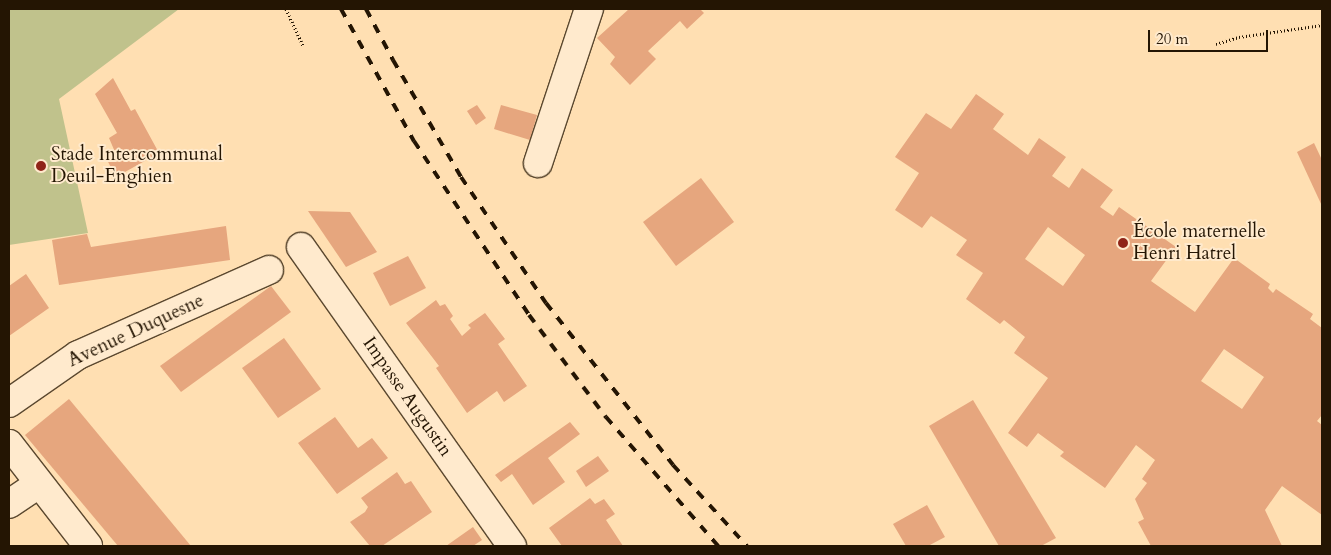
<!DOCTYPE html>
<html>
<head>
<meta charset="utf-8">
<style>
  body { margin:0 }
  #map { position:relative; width:1331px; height:555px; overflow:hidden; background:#ffdfb2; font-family:Cardo,serif }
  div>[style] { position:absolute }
  .green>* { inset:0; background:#c0c28c }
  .building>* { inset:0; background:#e6a67e }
  .path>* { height:3px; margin-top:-1.5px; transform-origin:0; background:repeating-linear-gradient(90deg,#241503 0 1px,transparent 0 3.5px) }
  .roads { filter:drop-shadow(1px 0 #5b482f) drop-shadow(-1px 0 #5b482f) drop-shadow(0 1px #5b482f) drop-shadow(0 -1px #5b482f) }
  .minor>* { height:28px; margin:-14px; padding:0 14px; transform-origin:14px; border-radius:14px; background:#ffeacd }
  .rail>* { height:4px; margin-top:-2px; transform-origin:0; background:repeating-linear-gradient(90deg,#241503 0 9px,transparent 0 18px) }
  .dots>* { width:14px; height:14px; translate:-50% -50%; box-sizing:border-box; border:2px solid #ffeacd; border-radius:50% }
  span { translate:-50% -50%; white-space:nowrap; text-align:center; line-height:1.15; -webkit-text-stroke:4px #ffeacd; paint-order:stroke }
  .poi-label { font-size:19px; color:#241503 }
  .left { translate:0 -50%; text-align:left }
  .street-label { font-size:19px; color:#241503 }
  .frame { position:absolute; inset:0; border:10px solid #241503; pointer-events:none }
  .scale { position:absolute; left:1148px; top:30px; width:120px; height:22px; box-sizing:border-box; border:2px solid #241503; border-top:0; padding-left:6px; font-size:15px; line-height:18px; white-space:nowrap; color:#241503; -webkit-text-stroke:4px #ffeacd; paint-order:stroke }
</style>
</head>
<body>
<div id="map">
  <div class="green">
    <div style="clip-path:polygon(9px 9px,179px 9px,59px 99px,88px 233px,9px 245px)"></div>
  </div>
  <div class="building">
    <div style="clip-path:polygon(629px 9px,700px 9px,704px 13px,687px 29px,680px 21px,648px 51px,656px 59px,630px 85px,610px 64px,615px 57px,597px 38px)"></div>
    <div style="clip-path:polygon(113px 78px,131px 111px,135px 109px,159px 153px,116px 177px,106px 158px,115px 152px,109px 138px,117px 133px,95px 94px)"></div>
    <div style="clip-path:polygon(evenodd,976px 94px,1004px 114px,993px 129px,1028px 155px,1039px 138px,1066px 157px,1052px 176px,1069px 188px,1082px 168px,1113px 190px,1100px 207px,1113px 216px,1119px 207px,1176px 247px,1151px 281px,1195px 312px,1234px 258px,1270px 284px,1268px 288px,1273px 293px,1276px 289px,1313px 314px,1310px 319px,1322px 328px,1322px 415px,1317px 421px,1322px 425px,1322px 515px,1282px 486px,1265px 510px,1282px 546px,1151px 546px,1138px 522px,1144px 519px,1135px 499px,1147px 483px,1142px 479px,1155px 460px,1136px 445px,1105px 488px,1060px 456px,1064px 452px,1038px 433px,1027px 447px,1008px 433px,1048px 378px,1014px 353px,1025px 337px,1004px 320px,1000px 324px,966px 299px,983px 273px,956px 255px,967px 240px,931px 216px,922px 228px,895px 210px,919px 173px,895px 157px,926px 113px,951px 129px,976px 94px,1048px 227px,1085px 255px,1063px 286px,1025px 259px,1048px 227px,976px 94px,1224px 349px,1264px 377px,1242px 409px,1201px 381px,1224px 349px)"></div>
    <div style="clip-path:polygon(477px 105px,486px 118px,476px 125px,467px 111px)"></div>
    <div style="clip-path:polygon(501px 105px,537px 115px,530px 140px,494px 129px)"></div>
    <div style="clip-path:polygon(1314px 143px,1322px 160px,1322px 206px,1297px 152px)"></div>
    <div style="clip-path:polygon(701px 178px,734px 222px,676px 266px,643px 222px)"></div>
    <div style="clip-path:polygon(308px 211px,350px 212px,377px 252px,346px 267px)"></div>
    <div style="clip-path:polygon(226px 226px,230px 260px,59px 285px,52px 240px,87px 234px,91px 247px)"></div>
    <div style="clip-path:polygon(408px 256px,426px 288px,390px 306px,373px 273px)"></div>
    <div style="clip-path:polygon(26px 274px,49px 308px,9px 336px,9px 286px)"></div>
    <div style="clip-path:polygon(271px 286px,291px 312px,181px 392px,160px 366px)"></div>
    <div style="clip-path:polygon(436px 300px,440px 306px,445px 304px,453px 316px,450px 319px,462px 336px,471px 328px,468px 325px,485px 313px,505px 339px,498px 344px,527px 386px,504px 402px,497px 391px,467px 413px,436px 368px,439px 366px,406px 323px)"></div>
    <div style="clip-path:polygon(284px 338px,321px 389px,278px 418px,242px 368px)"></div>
    <div style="clip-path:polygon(69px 399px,191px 546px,118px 546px,25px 435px)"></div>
    <div style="clip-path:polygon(973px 400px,1056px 538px,1041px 546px,999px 546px,929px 426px)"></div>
    <div style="clip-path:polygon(335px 417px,358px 448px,372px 438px,388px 458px,337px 494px,298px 443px)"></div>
    <div style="clip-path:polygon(570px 422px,580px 434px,548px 458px,565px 482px,533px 505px,512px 474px,501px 482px,495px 475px)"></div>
    <div style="clip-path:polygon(598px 456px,609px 471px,586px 487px,576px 471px)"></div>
    <div style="clip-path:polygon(397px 472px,405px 484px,411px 481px,432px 512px,382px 546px,370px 546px,350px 522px,365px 512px,368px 507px,361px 498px)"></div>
    <div style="clip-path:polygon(590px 498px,595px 504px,604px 499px,615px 514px,606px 520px,623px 546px,562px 546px,549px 528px)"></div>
    <div style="clip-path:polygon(927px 505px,945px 537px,928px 546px,906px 546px,893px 524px)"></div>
    <div style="clip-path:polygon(473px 527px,482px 540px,473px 546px,446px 546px)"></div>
  </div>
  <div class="path">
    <div style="left:286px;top:9px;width:40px;rotate:65deg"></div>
    <div style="left:1216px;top:44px;width:24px;rotate:-17deg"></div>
    <div style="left:1239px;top:37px;width:84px;rotate:-8.2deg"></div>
  </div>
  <div class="roads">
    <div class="minor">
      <div style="left:538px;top:163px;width:162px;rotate:-71.7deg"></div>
      <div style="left:301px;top:247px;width:366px;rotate:54.8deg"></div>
      <div style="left:9px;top:403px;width:84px;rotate:-34.8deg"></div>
      <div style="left:78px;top:355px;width:209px;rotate:-24deg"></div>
      <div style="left:9px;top:444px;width:129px;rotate:52.2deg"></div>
      <div style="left:9px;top:504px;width:36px;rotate:-34deg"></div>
    </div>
  </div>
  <div class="rail">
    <div style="left:341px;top:9px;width:151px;rotate:61.1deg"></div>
    <div style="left:414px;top:141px;width:209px;rotate:56.5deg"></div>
    <div style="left:529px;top:315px;width:128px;rotate:53deg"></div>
    <div style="left:606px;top:417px;width:171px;rotate:49deg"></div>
    <div style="left:366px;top:9px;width:58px;rotate:62.1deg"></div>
    <div style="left:393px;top:60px;width:135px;rotate:59.8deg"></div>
    <div style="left:461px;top:177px;width:152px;rotate:56deg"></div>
    <div style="left:546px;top:303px;width:206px;rotate:51.9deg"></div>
    <div style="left:673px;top:465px;width:110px;rotate:47.6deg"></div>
  </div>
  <div class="dots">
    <div style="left:41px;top:166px;background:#8f2418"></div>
    <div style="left:1123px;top:243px;background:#8f2418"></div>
  </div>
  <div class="poi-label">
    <span class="left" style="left:51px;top:166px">Stade Intercommunal<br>Deuil-Enghien</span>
    <span class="left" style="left:1133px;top:243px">École maternelle<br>Henri Hatrel</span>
  </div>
  <div class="street-label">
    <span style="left:136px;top:331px;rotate:-25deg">Avenue Duquesne</span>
    <span style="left:407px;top:397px;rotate:55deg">Impasse Augustin</span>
  </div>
  <div class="frame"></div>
  <div class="scale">20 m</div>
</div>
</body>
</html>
